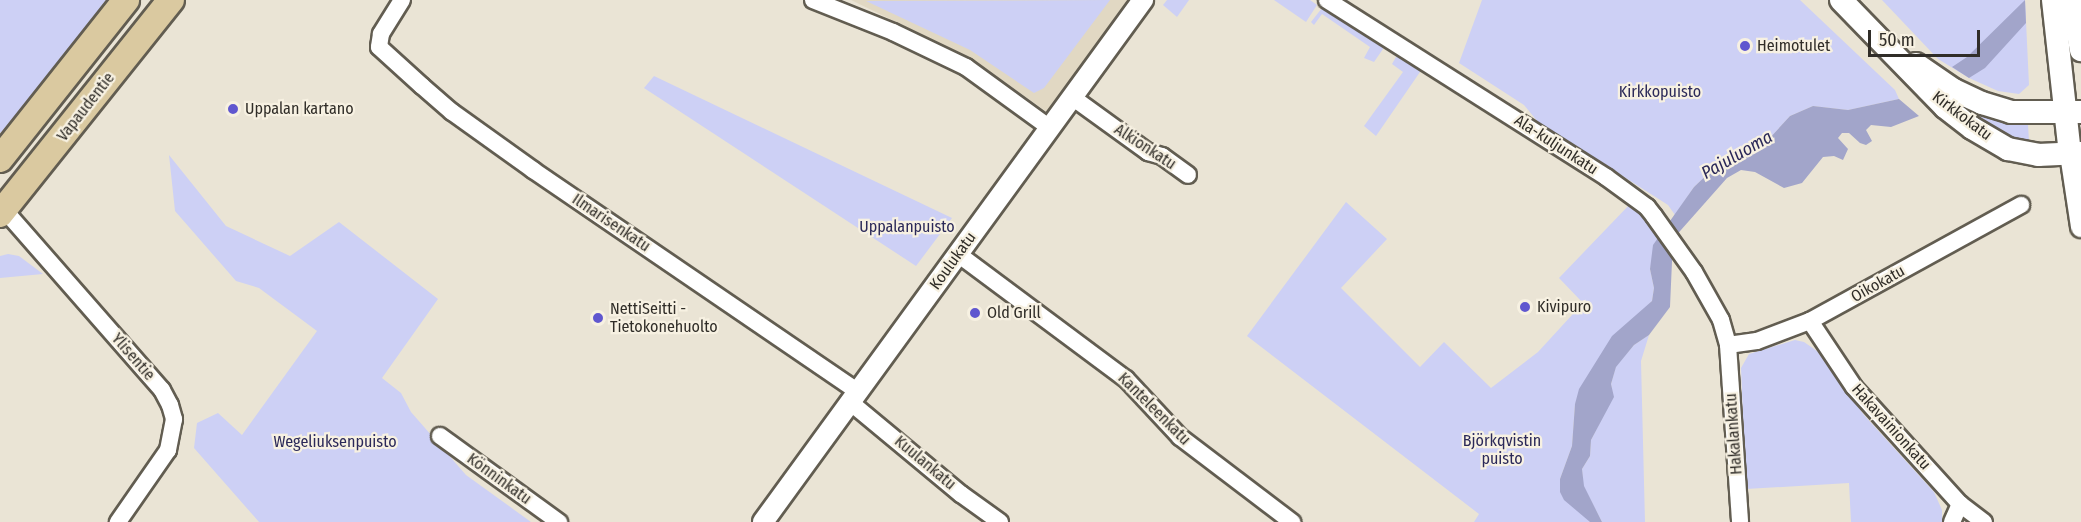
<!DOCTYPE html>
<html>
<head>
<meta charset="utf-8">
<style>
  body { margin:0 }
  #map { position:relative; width:2081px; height:522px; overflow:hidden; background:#eae4d5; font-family:"Fira Sans Condensed",sans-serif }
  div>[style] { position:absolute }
  .built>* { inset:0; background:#e1d8c3 }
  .green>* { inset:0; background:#cdd0f5 }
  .water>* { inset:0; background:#a2a5ca }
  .roads { filter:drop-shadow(2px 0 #625d51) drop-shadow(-2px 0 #625d51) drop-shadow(0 2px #625d51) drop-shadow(0 -2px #625d51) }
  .minor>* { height:16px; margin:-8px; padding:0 8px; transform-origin:8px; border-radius:8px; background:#fff }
  .tertiary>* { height:20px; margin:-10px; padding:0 10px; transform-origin:10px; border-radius:10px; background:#fff }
  .secondary>* { height:22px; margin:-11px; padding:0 11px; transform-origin:11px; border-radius:11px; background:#fff }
  .primary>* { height:26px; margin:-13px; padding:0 13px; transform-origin:13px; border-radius:13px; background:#dac9a0 }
  .dots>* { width:16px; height:16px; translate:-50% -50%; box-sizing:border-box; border:3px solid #f7f1e2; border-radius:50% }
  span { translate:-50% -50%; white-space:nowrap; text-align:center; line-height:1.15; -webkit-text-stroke:4.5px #f7f1e2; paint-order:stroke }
  .poi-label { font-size:16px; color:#302d28 }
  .left { translate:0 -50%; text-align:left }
  .park-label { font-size:16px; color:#2b2959 }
  .street-label { font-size:16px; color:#302d28 }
  .water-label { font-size:18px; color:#2a2858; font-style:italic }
  .scale { position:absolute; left:1868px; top:30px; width:112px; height:27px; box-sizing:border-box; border:3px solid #302d28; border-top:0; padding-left:8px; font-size:18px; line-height:21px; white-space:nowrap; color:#302d28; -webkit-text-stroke:4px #f7f1e2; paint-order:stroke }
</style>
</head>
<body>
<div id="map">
  <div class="built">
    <div style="clip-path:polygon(851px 0,1131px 0,1050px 114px,1002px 80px,919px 33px)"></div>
  </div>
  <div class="green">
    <div style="clip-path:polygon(0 0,112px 0,21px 115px,0 133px)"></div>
    <div style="clip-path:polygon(1110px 0,1044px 88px,1034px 93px,970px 50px,866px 1px)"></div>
    <div style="clip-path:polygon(1167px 0,1189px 0,1177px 17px,1163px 5px)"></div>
    <div style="clip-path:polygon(1274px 0,1310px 0,1317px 5px,1306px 22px)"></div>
    <div style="clip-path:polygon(1482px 0,1800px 0,1895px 90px,1899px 99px,1848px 110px,1813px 106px,1790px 116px,1768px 140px,1735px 154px,1715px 167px,1694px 187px,1675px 215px,1668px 205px,1538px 122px,1524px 105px,1459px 63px)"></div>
    <div style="clip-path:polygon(1882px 0,2025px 0,2029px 85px,2019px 94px,1998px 91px,1969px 78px,1938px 59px)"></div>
    <div style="clip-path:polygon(1322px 8px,1382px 45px,1383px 49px,1374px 62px,1364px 58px,1370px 47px,1322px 14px,1314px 25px,1311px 22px)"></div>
    <div style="clip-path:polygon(1396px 57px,1406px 59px,1419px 67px,1420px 72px,1376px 136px,1364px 126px,1403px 72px,1392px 64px)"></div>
    <div style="clip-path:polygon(654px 76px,952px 218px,916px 266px,644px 88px)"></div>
    <div style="clip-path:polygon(1951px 100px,1995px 118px,2028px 125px,2029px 141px,1993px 132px)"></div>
    <div style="clip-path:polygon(169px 155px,226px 226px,290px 256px,339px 222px,438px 299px,382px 378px,401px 393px,411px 412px,466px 475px,531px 522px,259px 522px,194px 448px,197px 423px,218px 413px,242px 435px,317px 331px,259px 288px,236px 281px,175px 211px)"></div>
    <div style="clip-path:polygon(1346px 202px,1387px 239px,1341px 288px,1420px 367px,1444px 342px,1491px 388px,1538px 352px,1583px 303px,1559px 278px,1632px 202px,1661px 232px,1650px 269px,1654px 288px,1652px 301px,1642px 312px,1575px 404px,1572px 446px,1560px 479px,1590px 522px,1474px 522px,1479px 514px,1247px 336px)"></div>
    <div style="clip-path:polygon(8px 254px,19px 256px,43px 274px,0 278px,0 256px)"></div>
    <div style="clip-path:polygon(1649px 335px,1641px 361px,1645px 522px,1602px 522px,1583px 486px,1582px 469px,1590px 456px,1591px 440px,1613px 397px,1611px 384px,1616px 366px,1634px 345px)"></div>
    <div style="clip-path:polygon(1795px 340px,1804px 342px,1817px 351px,1864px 415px,1934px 492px,1942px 510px,1942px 522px,1851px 522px,1849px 483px,1746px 489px,1741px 368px,1749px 354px)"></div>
  </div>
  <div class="water">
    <div style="clip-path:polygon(2025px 0,2026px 23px,1985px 68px,1969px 78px,1952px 67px,1967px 57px)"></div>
    <div style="clip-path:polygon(1899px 99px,1919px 116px,1891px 127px,1871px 125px,1866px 130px,1872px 141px,1866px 145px,1860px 143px,1849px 133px,1842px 133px,1838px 138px,1848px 149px,1843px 160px,1834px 156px,1823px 157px,1802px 183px,1784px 188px,1755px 172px,1741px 170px,1727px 178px,1673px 239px,1670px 307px,1649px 335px,1634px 345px,1616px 367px,1611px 384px,1614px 397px,1591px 440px,1590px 456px,1582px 469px,1584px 486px,1602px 522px,1590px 522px,1564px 500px,1560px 492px,1560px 479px,1572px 446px,1575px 404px,1579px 389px,1612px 336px,1652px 301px,1654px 288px,1650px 269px,1653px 245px,1694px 187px,1715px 167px,1735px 154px,1768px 140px,1790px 116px,1813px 106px,1848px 110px)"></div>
  </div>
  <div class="roads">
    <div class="minor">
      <div style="left:402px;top:0;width:40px;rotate:122deg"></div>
      <div style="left:381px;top:34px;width:13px;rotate:99deg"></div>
      <div style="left:379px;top:47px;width:58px;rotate:42.2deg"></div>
      <div style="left:422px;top:86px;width:40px;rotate:41deg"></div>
      <div style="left:452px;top:112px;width:100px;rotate:35.6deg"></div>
      <div style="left:533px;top:170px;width:392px;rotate:34.3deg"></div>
      <div style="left:813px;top:0;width:86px;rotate:21.8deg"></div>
      <div style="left:893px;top:32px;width:81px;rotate:25.6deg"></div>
      <div style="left:966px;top:67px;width:104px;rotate:36deg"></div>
      <div style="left:1327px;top:0;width:330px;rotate:32.4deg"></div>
      <div style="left:1606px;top:177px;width:51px;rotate:36.2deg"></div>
      <div style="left:1647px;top:207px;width:11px;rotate:52deg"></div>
      <div style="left:1654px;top:216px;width:69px;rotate:54.5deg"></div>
      <div style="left:1694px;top:272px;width:55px;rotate:60.6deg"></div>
      <div style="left:1721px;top:320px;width:26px;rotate:74deg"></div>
      <div style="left:1728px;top:345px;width:177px;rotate:86.1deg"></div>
      <div style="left:1072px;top:97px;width:94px;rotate:35.9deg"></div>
      <div style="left:1148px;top:152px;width:15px;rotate:16deg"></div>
      <div style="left:1162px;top:156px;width:32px;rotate:36deg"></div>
      <div style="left:0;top:205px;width:246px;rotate:48.8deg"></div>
      <div style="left:162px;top:390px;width:17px;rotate:62deg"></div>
      <div style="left:170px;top:405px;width:15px;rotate:74deg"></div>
      <div style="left:174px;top:419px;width:32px;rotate:101deg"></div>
      <div style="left:168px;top:450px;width:88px;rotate:124.8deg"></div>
      <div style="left:958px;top:254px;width:209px;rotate:36.7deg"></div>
      <div style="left:1126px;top:379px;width:79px;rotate:47deg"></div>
      <div style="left:1180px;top:437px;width:141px;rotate:37.2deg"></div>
      <div style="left:1810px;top:321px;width:79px;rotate:56.3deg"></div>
      <div style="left:1854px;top:387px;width:158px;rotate:47.8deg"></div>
      <div style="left:1960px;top:504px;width:30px;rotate:37deg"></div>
      <div style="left:1728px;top:345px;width:29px;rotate:-8deg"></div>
      <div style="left:1757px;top:341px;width:57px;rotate:-20.7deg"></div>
      <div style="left:1810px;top:321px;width:241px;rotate:-28.8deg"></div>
      <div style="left:850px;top:402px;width:144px;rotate:39.7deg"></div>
      <div style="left:961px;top:494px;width:48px;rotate:35.7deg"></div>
      <div style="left:440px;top:436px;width:147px;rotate:35.9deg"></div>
      <div style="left:1952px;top:522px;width:20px;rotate:-66deg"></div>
    </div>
    <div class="tertiary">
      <div style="left:2070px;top:154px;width:74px;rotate:81.4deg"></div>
      <div style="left:763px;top:522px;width:646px;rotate:-53.95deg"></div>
    </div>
    <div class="secondary">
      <div style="left:1841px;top:0;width:149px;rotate:45.8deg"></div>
      <div style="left:1945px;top:107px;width:34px;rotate:38deg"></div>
      <div style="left:1972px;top:128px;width:42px;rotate:30.3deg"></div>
      <div style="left:2008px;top:149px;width:31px;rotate:11deg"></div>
      <div style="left:2038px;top:155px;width:43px;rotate:-2.7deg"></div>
      <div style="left:2053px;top:0;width:155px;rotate:83.7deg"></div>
      <div style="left:2072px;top:0;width:51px;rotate:79.8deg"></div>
      <div style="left:1916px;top:64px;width:46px;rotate:34.4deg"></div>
      <div style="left:1954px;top:90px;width:31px;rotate:25deg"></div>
      <div style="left:1982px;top:103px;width:30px;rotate:17deg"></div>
      <div style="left:2011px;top:112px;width:70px"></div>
    </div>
    <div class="primary">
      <div style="left:0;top:159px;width:203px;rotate:-51.6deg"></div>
      <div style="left:0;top:214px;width:274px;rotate:-51.4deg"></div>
    </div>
  </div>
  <div class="dots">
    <div style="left:1745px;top:46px;background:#6057cf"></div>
    <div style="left:233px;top:109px;background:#6057cf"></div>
    <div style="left:1525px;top:307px;background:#6057cf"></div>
    <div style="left:975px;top:313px;background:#6057cf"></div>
    <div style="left:598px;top:318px;background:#6057cf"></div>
  </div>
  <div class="poi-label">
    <span class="left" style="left:1757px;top:46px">Heimotulet</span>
    <span class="left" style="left:245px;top:109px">Uppalan kartano</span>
    <span class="left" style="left:1537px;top:307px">Kivipuro</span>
    <span class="left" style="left:610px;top:318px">NettiSeitti -<br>Tietokonehuolto</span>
    <span class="left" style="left:987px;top:313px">Old Grill</span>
  </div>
  <div class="park-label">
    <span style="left:1660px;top:92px">Kirkkopuisto</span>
    <span style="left:907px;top:227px">Uppalanpuisto</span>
    <span style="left:1502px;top:450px">Björkqvistin<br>puisto</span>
    <span style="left:335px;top:442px">Wegeliuksenpuisto</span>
  </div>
  <div class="street-label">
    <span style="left:86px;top:107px;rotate:-52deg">Vapaudentie</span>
    <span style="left:1962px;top:116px;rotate:37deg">Kirkkokatu</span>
    <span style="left:1556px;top:145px;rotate:33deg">Ala-kuljunkatu</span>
    <span style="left:1145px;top:147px;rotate:33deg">Alkionkatu</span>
    <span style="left:611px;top:223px;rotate:34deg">Ilmarisenkatu</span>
    <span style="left:953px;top:261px;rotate:-54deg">Koulukatu</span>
    <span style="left:1878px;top:284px;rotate:-29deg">Oikokatu</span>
    <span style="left:133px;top:357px;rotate:49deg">Ylisentie</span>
    <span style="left:1154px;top:409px;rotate:45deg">Kanteleenkatu</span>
    <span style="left:1891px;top:427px;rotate:48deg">Hakavainionkatu</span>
    <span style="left:1734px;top:434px;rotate:-94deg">Hakalankatu</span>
    <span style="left:925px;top:463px;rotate:40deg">Kuulankatu</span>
    <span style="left:499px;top:479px;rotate:36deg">Könninkatu</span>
  </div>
  <div class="water-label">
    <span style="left:1737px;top:155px;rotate:-30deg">Pajuluoma</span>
  </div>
  <div class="scale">50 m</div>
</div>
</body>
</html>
